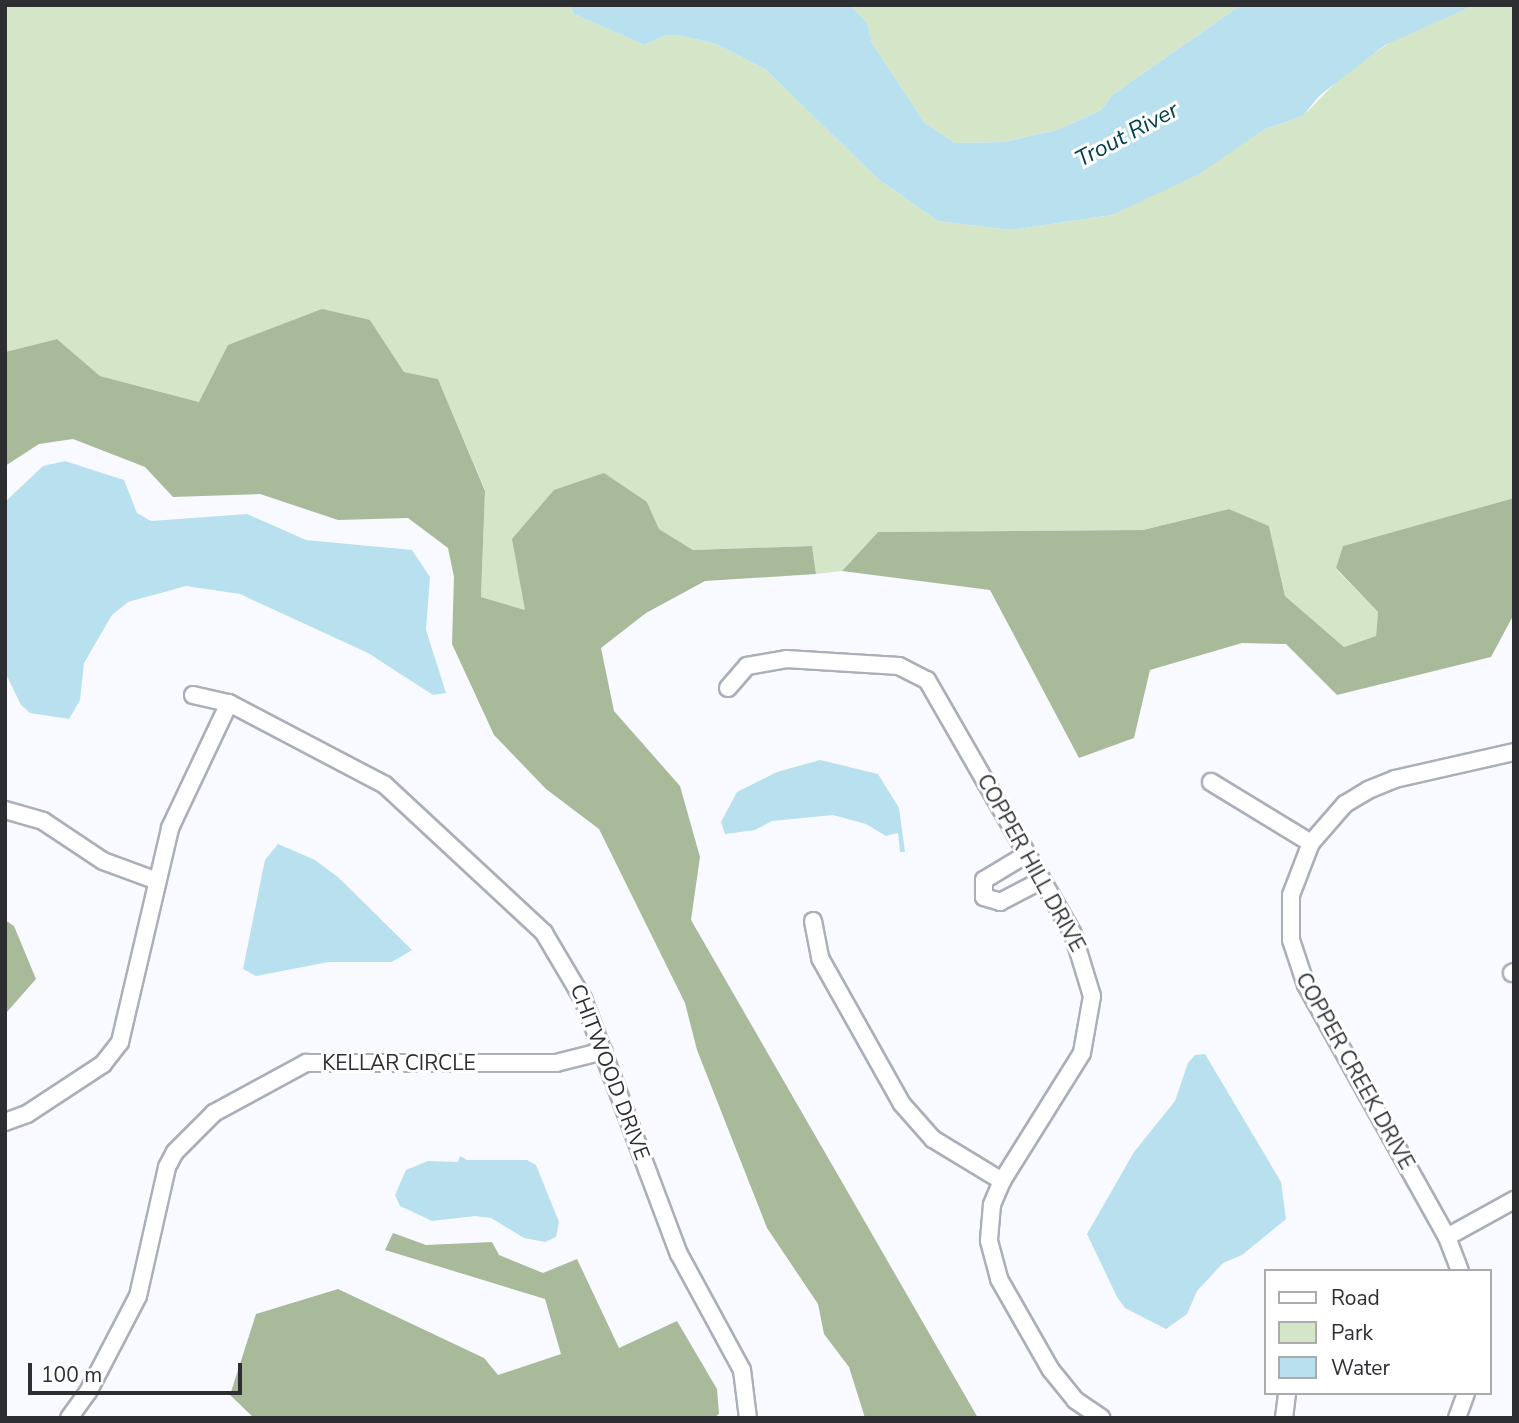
<!DOCTYPE html>
<html>
<head>
<meta charset="utf-8">
<style>
  body { margin:0 }
  #map { position:relative; width:1519px; height:1423px; overflow:hidden; background:#f8faff; font-family:"Nunito Sans",sans-serif }
  div>[style] { position:absolute }
  .green>* { inset:0; background:#d5e6c8 }
  .forest>* { inset:0; background:#a9ba9b }
  .water>* { inset:0; background:#b8e0ef }
  .roads { filter:drop-shadow(2px 0 #aaafb9) drop-shadow(-2px 0 #aaafb9) drop-shadow(0 2px #aaafb9) drop-shadow(0 -2px #aaafb9) }
  .minor>* { height:16px; margin:-8px; padding:0 8px; transform-origin:8px; border-radius:8px; background:#fff }
  span { translate:-50% -50%; white-space:nowrap; text-align:center; line-height:1.15; -webkit-text-stroke:6px #fff; paint-order:stroke }
  .street-label { font-size:21px; color:#2d2e32 }
  .water-label { font-size:23px; color:#03404f; font-style:italic }
  .frame { position:absolute; inset:0; border:7px solid #2d2e32; pointer-events:none }
  .legend { position:absolute; left:1264px; top:1269px; width:228px; height:126px; box-sizing:border-box; background:#fff; border:2px solid #ababad; margin:0; padding:9px 12px; list-style:none; font-size:21px; color:#2d2e32 }
  .legend li { display:flex; align-items:center; gap:14px; height:35px }
  .legend b { width:35px; border:2px solid #ababad }
  .scale { position:absolute; left:28px; top:1363px; width:214px; height:32px; box-sizing:border-box; border:4px solid #2d2e32; border-top:0; padding-left:9px; font-size:21px; line-height:24px; white-space:nowrap; color:#2d2e32; -webkit-text-stroke:5px #fff; paint-order:stroke }
</style>
</head>
<body>
<div id="map">
  <div class="green">
    <div style="clip-path:polygon(5px 5px,570px 5px,574px 14px,644px 45px,666px 35px,682px 36px,716px 44px,765px 69px,878px 179px,938px 221px,1011px 230px,1112px 215px,1263px 130px,1303px 116px,1343px 75px,1392px 41px,1475px 5px,1514px 5px,1514px 498px,1343px 546px,1336px 569px,1378px 612px,1376px 636px,1344px 647px,1285px 596px,1269px 526px,1229px 509px,1143px 530px,878px 532px,842px 571px,816px 574px,812px 546px,693px 550px,659px 529px,647px 502px,525px 610px,481px 597px,485px 490px,438px 379px,404px 372px,370px 320px,199px 402px,100px 376px,57px 339px,5px 352px)"></div>
    <div style="clip-path:polygon(849px 5px,1241px 5px,1112px 95px,1101px 110px,1057px 130px,1003px 142px,955px 143px,924px 122px,872px 43px,867px 22px)"></div>
  </div>
  <div class="forest">
    <div style="clip-path:polygon(322px 309px,370px 320px,404px 372px,438px 379px,485px 491px,481px 597px,525px 610px,512px 539px,554px 490px,604px 473px,647px 502px,659px 529px,693px 550px,812px 546px,816px 574px,705px 581px,646px 613px,601px 648px,614px 711px,680px 786px,700px 857px,691px 920px,978px 1418px,865px 1418px,849px 1367px,824px 1334px,818px 1304px,767px 1228px,697px 1050px,685px 1003px,599px 829px,546px 789px,494px 735px,452px 644px,454px 577px,448px 548px,408px 518px,338px 520px,260px 494px,173px 497px,145px 467px,73px 439px,39px 444px,5px 466px,5px 352px,57px 339px,100px 376px,199px 402px,228px 345px)"></div>
    <div style="clip-path:polygon(1514px 498px,1514px 614px,1491px 657px,1337px 695px,1286px 644px,1242px 643px,1150px 670px,1134px 738px,1079px 758px,990px 590px,842px 571px,878px 532px,1143px 530px,1229px 509px,1269px 526px,1285px 596px,1344px 647px,1376px 636px,1378px 612px,1336px 568px,1343px 546px)"></div>
    <div style="clip-path:polygon(5px 920px,14px 926px,36px 979px,6px 1013px)"></div>
    <div style="clip-path:polygon(393px 1233px,426px 1245px,492px 1242px,499px 1255px,543px 1273px,577px 1259px,619px 1348px,677px 1321px,717px 1389px,719px 1414px,714px 1418px,254px 1418px,230px 1395px,256px 1314px,338px 1289px,484px 1358px,498px 1375px,561px 1354px,545px 1299px,385px 1250px)"></div>
  </div>
  <div class="water">
    <div style="clip-path:polygon(570px 5px,849px 5px,867px 22px,872px 43px,924px 122px,955px 143px,1003px 142px,1057px 130px,1101px 110px,1112px 95px,1241px 5px,1475px 5px,1385px 45px,1319px 96px,1303px 116px,1263px 130px,1199px 174px,1112px 215px,1011px 230px,938px 221px,878px 179px,765px 69px,716px 44px,682px 36px,666px 35px,644px 45px,574px 14px)"></div>
    <div style="clip-path:polygon(65px 461px,124px 480px,137px 513px,151px 521px,247px 514px,306px 540px,412px 550px,430px 577px,426px 630px,446px 693px,433px 695px,368px 653px,240px 594px,186px 586px,128px 602px,112px 615px,84px 663px,80px 700px,69px 719px,30px 713px,21px 705px,5px 672px,5px 502px,43px 466px)"></div>
    <div style="clip-path:polygon(820px 760px,878px 774px,899px 808px,905px 852px,900px 852px,898px 833px,886px 836px,866px 824px,833px 815px,772px 821px,755px 830px,725px 834px,721px 822px,737px 792px,777px 772px)"></div>
    <div style="clip-path:polygon(278px 844px,315px 860px,339px 878px,412px 950px,392px 962px,329px 962px,256px 976px,243px 969px,265px 860px)"></div>
    <div style="clip-path:polygon(1205px 1054px,1281px 1182px,1286px 1219px,1242px 1255px,1223px 1263px,1197px 1291px,1187px 1314px,1166px 1329px,1125px 1308px,1117px 1297px,1087px 1234px,1134px 1152px,1175px 1101px,1188px 1063px,1195px 1055px)"></div>
    <div style="clip-path:polygon(460px 1156px,467px 1160px,527px 1160px,536px 1165px,559px 1222px,556px 1237px,545px 1242px,524px 1238px,491px 1218px,475px 1216px,432px 1221px,400px 1206px,395px 1195px,406px 1170px,428px 1161px,458px 1162px)"></div>
  </div>
  <div class="roads">
    <div class="minor">
      <div style="left:728px;top:688px;width:29px;rotate:-49deg"></div>
      <div style="left:747px;top:666px;width:40px;rotate:-10deg"></div>
      <div style="left:786px;top:659px;width:113px;rotate:3.5deg"></div>
      <div style="left:899px;top:666px;width:31px;rotate:27deg"></div>
      <div style="left:927px;top:680px;width:293px;rotate:60.1deg"></div>
      <div style="left:1073px;top:934px;width:65px;rotate:73deg"></div>
      <div style="left:1092px;top:996px;width:58px;rotate:100deg"></div>
      <div style="left:1082px;top:1053px;width:151px;rotate:122deg"></div>
      <div style="left:1002px;top:1181px;width:26px;rotate:113deg"></div>
      <div style="left:992px;top:1205px;width:36px;rotate:95deg"></div>
      <div style="left:989px;top:1241px;width:39px;rotate:75deg"></div>
      <div style="left:999px;top:1279px;width:105px;rotate:60.3deg"></div>
      <div style="left:1051px;top:1370px;width:38px;rotate:51deg"></div>
      <div style="left:1075px;top:1400px;width:32px;rotate:34deg"></div>
      <div style="left:193px;top:695px;width:37px;rotate:13deg"></div>
      <div style="left:229px;top:703px;width:176px;rotate:27.7deg"></div>
      <div style="left:385px;top:785px;width:217px;rotate:42.9deg"></div>
      <div style="left:544px;top:933px;width:77px;rotate:59.4deg"></div>
      <div style="left:583px;top:999px;width:272px;rotate:69.4deg"></div>
      <div style="left:679px;top:1254px;width:132px;rotate:61.5deg"></div>
      <div style="left:742px;top:1370px;width:48px;rotate:82.9deg"></div>
      <div style="left:1211px;top:782px;width:117px;rotate:31.4deg"></div>
      <div style="left:5px;top:810px;width:40px;rotate:16deg"></div>
      <div style="left:43px;top:821px;width:72px;rotate:33.7deg"></div>
      <div style="left:103px;top:861px;width:55px;rotate:20.1deg"></div>
      <div style="left:1027px;top:854px;width:50px;rotate:148.8deg"></div>
      <div style="left:984px;top:880px;width:17px;rotate:90deg"></div>
      <div style="left:984px;top:897px;width:17px;rotate:17deg"></div>
      <div style="left:1000px;top:902px;width:47px;rotate:-27.6deg"></div>
      <div style="left:813px;top:921px;width:38px;rotate:79deg"></div>
      <div style="left:820px;top:958px;width:167px;rotate:60.7deg"></div>
      <div style="left:902px;top:1104px;width:47px;rotate:48.5deg"></div>
      <div style="left:933px;top:1139px;width:81px;rotate:31.3deg"></div>
      <div style="left:1512px;top:973px;width:2px;rotate:-27deg"></div>
      <div style="left:5px;top:1122px;width:23px;rotate:-20deg"></div>
      <div style="left:27px;top:1114px;width:91px;rotate:-33.3deg"></div>
      <div style="left:103px;top:1064px;width:28px;rotate:-52deg"></div>
      <div style="left:120px;top:1042px;width:220px;rotate:-76.8deg"></div>
      <div style="left:170px;top:828px;width:138px;rotate:-64.7deg"></div>
      <div style="left:1447px;top:1237px;width:77px;rotate:-28.9deg"></div>
      <div style="left:1460px;top:1271px;width:36px;rotate:-111deg"></div>
      <div style="left:1447px;top:1237px;width:289px;rotate:-119.2deg"></div>
      <div style="left:1306px;top:985px;width:47px;rotate:-108.4deg"></div>
      <div style="left:1291px;top:940px;width:45px;rotate:-90deg"></div>
      <div style="left:1291px;top:895px;width:56px;rotate:-69deg"></div>
      <div style="left:1311px;top:843px;width:52px;rotate:-48.9deg"></div>
      <div style="left:1345px;top:804px;width:27px;rotate:-31deg"></div>
      <div style="left:1368px;top:790px;width:29px;rotate:-22deg"></div>
      <div style="left:1395px;top:779px;width:122px;rotate:-12.8deg"></div>
      <div style="left:69px;top:1418px;width:32px;rotate:-54deg"></div>
      <div style="left:88px;top:1392px;width:108px;rotate:-62.5deg"></div>
      <div style="left:138px;top:1296px;width:132px;rotate:-77.3deg"></div>
      <div style="left:167px;top:1167px;width:17px;rotate:-62deg"></div>
      <div style="left:175px;top:1152px;width:55px;rotate:-45deg"></div>
      <div style="left:214px;top:1113px;width:105px;rotate:-28.5deg"></div>
      <div style="left:306px;top:1063px;width:250px"></div>
      <div style="left:556px;top:1063px;width:49px;rotate:-14.3deg"></div>
      <div style="left:1284px;top:1418px;width:25px;rotate:-83deg"></div>
      <div style="left:1457px;top:1418px;width:27px;rotate:-70deg"></div>
    </div>
  </div>
  <div class="street-label">
    <span style="left:1031px;top:863px;rotate:61deg">COPPER HILL DRIVE</span>
    <span style="left:399px;top:1063px">KELLAR CIRCLE</span>
    <span style="left:1355px;top:1071px;rotate:61deg">COPPER CREEK DRIVE</span>
    <span style="left:610px;top:1072px;rotate:69deg">CHITWOOD DRIVE</span>
  </div>
  <div class="water-label">
    <span style="left:1127px;top:135px;rotate:-28deg">Trout River</span>
  </div>
  <div class="frame"></div>
  <ul class="legend">
  <li><b style="height:9px;background:#fff"></b>Road</li>
  <li><b style="height:19px;background:#d5e6c8"></b>Park</li>
  <li><b style="height:19px;background:#b8e0ef"></b>Water</li>
  </ul>
  <div class="scale">100 m</div>
</div>
</body>
</html>
